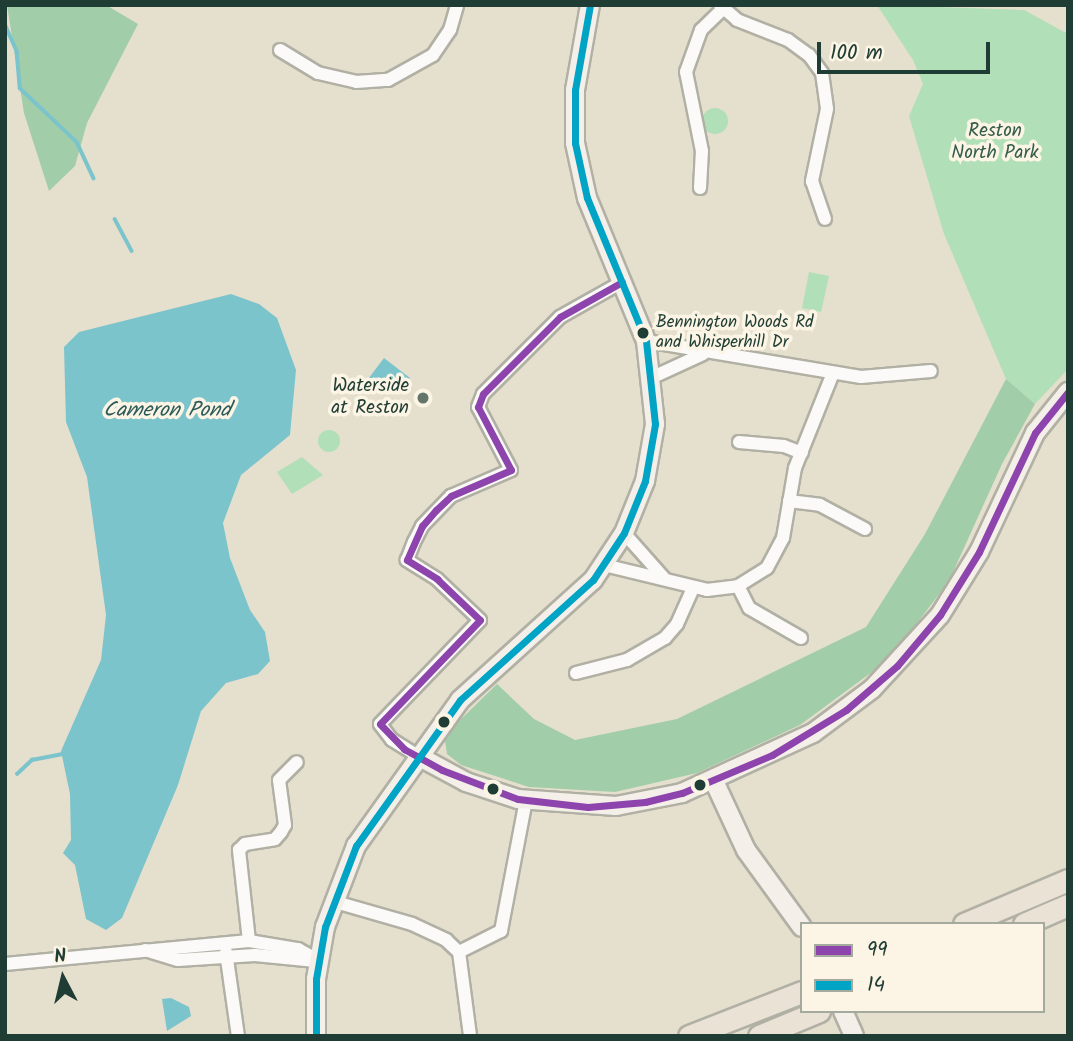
<!DOCTYPE html>
<html>
<head>
<meta charset="utf-8">
<style>
  body { margin:0 }
  #map { position:relative; width:1073px; height:1041px; overflow:hidden; background:#e5dfce; font-family:Kalam,sans-serif }
  div>[style] { position:absolute }
  .green>* { inset:0; background:#b1dfb7 }
  .round { border-radius:50% }
  .forest>* { inset:0; background:#a2cda9 }
  .water>* { inset:0; background:#7cc4cc }
  .stream>* { height:3.5px; margin:-1.75px; padding:0 1.75px; transform-origin:1.75px; border-radius:1.75px; background:#7cc4cc }
  .roads { filter:drop-shadow(2px 0 #b1b0a4) drop-shadow(-2px 0 #b1b0a4) drop-shadow(0 2px #b1b0a4) drop-shadow(0 -2px #b1b0a4) }
  .street>* { height:12px; margin:-6px; padding:0 6px; transform-origin:6px; border-radius:6px; background:#fbfaf8 }
  .secondary>* { height:18px; margin:-9px; padding:0 9px; transform-origin:9px; border-radius:9px; background:#f4f0e9 }
  .primary>* { height:21px; margin:-10.5px; padding:0 10.5px; transform-origin:10.5px; border-radius:10.5px; background:#e9e2d5 }
  .bus-1>* { height:7px; margin:-3.5px; padding:0 3.5px; transform-origin:3.5px; border-radius:3.5px; background:#8e44ad }
  .bus-2>* { height:7px; margin:-3.5px; padding:0 3.5px; transform-origin:3.5px; border-radius:3.5px; background:#02a4c6 }
  .dots>* { width:19px; height:19px; translate:-50% -50%; box-sizing:border-box; border:4px solid #fcf5e5; border-radius:50% }
  span { translate:-50% -50%; white-space:nowrap; text-align:center; line-height:1.15; -webkit-text-stroke:7px #fcf5e5; paint-order:stroke }
  .bus-label { font-size:17px; color:#1f3d34 }
  .left { translate:0 -50%; text-align:left }
  .park-label { font-size:19px; color:#345d4b }
  .poi-label { font-size:19px; color:#1f3d34 }
  .right { translate:-100% -50%; text-align:right }
  .water-label { font-size:21px; color:#2b5c5a; font-style:italic }
  .frame { position:absolute; inset:0; border:7px solid #1f3d34; pointer-events:none }
  .legend { position:absolute; left:800px; top:922px; width:245px; height:91px; box-sizing:border-box; background:#fcf5e5; border:2px solid #a4ab9e; margin:0; padding:9px 12px; list-style:none; font-size:21px; color:#1f3d34 }
  .legend li { display:flex; align-items:center; gap:14px; height:35px }
  .legend b { width:35px; border:2px solid #a4ab9e }
  .north { position:absolute; left:28px; top:943px; width:70px; height:70px; -webkit-text-stroke:5px #fcf5e5; paint-order:stroke; rotate:353deg; font-size:19px; font-weight:700; line-height:28px; text-align:center; color:#1f3d34 }
  .north::after { content:''; display:block; margin:auto; width:24px; height:32px; background:#1f3d34; clip-path:polygon(50% 0,100% 100%,50% 72%,0 100%) }
  .scale { position:absolute; left:817px; top:42px; width:173px; height:32px; box-sizing:border-box; border:4px solid #1f3d34; border-top:0; padding-left:9px; font-size:21px; line-height:24px; white-space:nowrap; color:#1f3d34; -webkit-text-stroke:5px #fcf5e5; paint-order:stroke }
</style>
</head>
<body>
<div id="map">
  <div class="green">
    <div style="clip-path:polygon(877px 5px,1024px 10px,1068px 34px,1068px 369px,1035px 404px,1006px 379px,944px 234px,909px 116px,923px 84px,913px 60px)"></div>
    <div class="round" style="left:702px;top:108px;width:26px;height:26px"></div>
    <div style="clip-path:polygon(809px 272px,829px 276px,821px 312px,802px 308px)"></div>
    <div class="round" style="left:318px;top:430px;width:22px;height:22px"></div>
    <div style="clip-path:polygon(302px 457px,323px 475px,292px 494px,277px 472px)"></div>
  </div>
  <div class="forest">
    <div style="clip-path:polygon(7px 5px,106px 5px,138px 24px,87px 123px,75px 166px,49px 191px,24px 113px)"></div>
    <div style="clip-path:polygon(1006px 379px,1035px 404px,1002px 464px,949px 581px,905px 639px,876px 669px,800px 725px,697px 773px,615px 792px,529px 787px,461px 765px,447px 754px,445px 741px,453px 727px,497px 684px,534px 719px,575px 740px,677px 719px,866px 627px,925px 534px)"></div>
  </div>
  <div class="water">
    <div style="clip-path:polygon(231px 294px,259px 304px,277px 318px,296px 370px,290px 435px,241px 475px,223px 523px,230px 558px,250px 610px,265px 632px,270px 661px,258px 674px,226px 683px,201px 711px,178px 785px,122px 918px,106px 930px,86px 919px,75px 865px,63px 853px,71px 840px,70px 794px,61px 751px,101px 660px,106px 615px,87px 477px,66px 422px,64px 347px,79px 332px)"></div>
    <div style="clip-path:polygon(384px 358px,410px 378px,398px 394px,383px 380px,375px 390px,365px 383px)"></div>
    <div style="clip-path:polygon(171px 998px,189px 1007px,191px 1016px,167px 1031px,162px 999px)"></div>
  </div>
  <div class="stream">
    <div style="left:5px;top:24px;width:30px;rotate:66deg"></div>
    <div style="left:17px;top:51px;width:37px;rotate:85deg"></div>
    <div style="left:20px;top:88px;width:79px;rotate:43.5deg"></div>
    <div style="left:77px;top:142px;width:40px;rotate:65deg"></div>
    <div style="left:115px;top:219px;width:36px;rotate:62deg"></div>
    <div style="left:17px;top:774px;width:21px;rotate:-43deg"></div>
    <div style="left:32px;top:760px;width:31px;rotate:-11deg"></div>
  </div>
  <div class="roads">
    <div class="street">
      <div style="left:720px;top:5px;width:23px;rotate:41deg"></div>
      <div style="left:737px;top:20px;width:55px;rotate:21.4deg"></div>
      <div style="left:788px;top:40px;width:26px;rotate:36deg"></div>
      <div style="left:809px;top:55px;width:22px;rotate:54deg"></div>
      <div style="left:822px;top:73px;width:36px;rotate:82deg"></div>
      <div style="left:827px;top:109px;width:74px;rotate:101.8deg"></div>
      <div style="left:812px;top:181px;width:40px;rotate:71.1deg"></div>
      <div style="left:280px;top:50px;width:44px;rotate:31.2deg"></div>
      <div style="left:318px;top:73px;width:39px;rotate:13deg"></div>
      <div style="left:356px;top:82px;width:32px;rotate:-4deg"></div>
      <div style="left:388px;top:80px;width:51px;rotate:-29.1deg"></div>
      <div style="left:433px;top:55px;width:30px;rotate:-56deg"></div>
      <div style="left:450px;top:30px;width:26px;rotate:-74deg"></div>
      <div style="left:700px;top:188px;width:37px;rotate:-87deg"></div>
      <div style="left:702px;top:151px;width:81px;rotate:-101.4deg"></div>
      <div style="left:686px;top:72px;width:45px;rotate:-70.3deg"></div>
      <div style="left:701px;top:30px;width:30px;rotate:-44deg"></div>
      <div style="left:646px;top:341px;width:218px;rotate:9.5deg"></div>
      <div style="left:861px;top:377px;width:70px;rotate:-4.9deg"></div>
      <div style="left:653px;top:377px;width:55px;rotate:-24.7deg"></div>
      <div style="left:739px;top:442px;width:45px;rotate:5.1deg"></div>
      <div style="left:784px;top:446px;width:19px;rotate:21deg"></div>
      <div style="left:789px;top:501px;width:31px;rotate:7deg"></div>
      <div style="left:820px;top:505px;width:51px;rotate:28.1deg"></div>
      <div style="left:624px;top:533px;width:60px;rotate:48.4deg"></div>
      <div style="left:604px;top:565px;width:106px;rotate:13.6deg"></div>
      <div style="left:707px;top:590px;width:31px;rotate:-7deg"></div>
      <div style="left:738px;top:586px;width:34px;rotate:-32deg"></div>
      <div style="left:767px;top:568px;width:34px;rotate:-62deg"></div>
      <div style="left:783px;top:538px;width:71px;rotate:-80.3deg"></div>
      <div style="left:795px;top:468px;width:102px;rotate:-68.2deg"></div>
      <div style="left:738px;top:586px;width:25px;rotate:63deg"></div>
      <div style="left:749px;top:608px;width:60px;rotate:30deg"></div>
      <div style="left:576px;top:673px;width:53px;rotate:-14.3deg"></div>
      <div style="left:627px;top:660px;width:44px;rotate:-30.1deg"></div>
      <div style="left:665px;top:638px;width:18px;rotate:-49deg"></div>
      <div style="left:677px;top:624px;width:37px;rotate:-66deg"></div>
      <div style="left:418px;top:756px;width:31px;rotate:-148deg"></div>
      <div style="left:392px;top:740px;width:20px;rotate:-127deg"></div>
      <div style="left:380px;top:724px;width:144px;rotate:-46.1deg"></div>
      <div style="left:480px;top:620px;width:59px;rotate:-136.4deg"></div>
      <div style="left:437px;top:579px;width:36px;rotate:-148deg"></div>
      <div style="left:407px;top:560px;width:19px;rotate:-69deg"></div>
      <div style="left:414px;top:542px;width:18px;rotate:-63deg"></div>
      <div style="left:422px;top:526px;width:42px;rotate:-46deg"></div>
      <div style="left:451px;top:496px;width:65px;rotate:-23.4deg"></div>
      <div style="left:511px;top:470px;width:71px;rotate:-117.6deg"></div>
      <div style="left:478px;top:407px;width:14px;rotate:-69deg"></div>
      <div style="left:483px;top:394px;width:109px;rotate:-45deg"></div>
      <div style="left:560px;top:317px;width:71px;rotate:-29.4deg"></div>
      <div style="left:332px;top:901px;width:83px;rotate:16deg"></div>
      <div style="left:412px;top:924px;width:38px;rotate:25deg"></div>
      <div style="left:446px;top:940px;width:18px;rotate:43deg"></div>
      <div style="left:459px;top:952px;width:47px;rotate:-26.6deg"></div>
      <div style="left:501px;top:931px;width:133px;rotate:-79.2deg"></div>
      <div style="left:249px;top:941px;width:92px;rotate:-96.3deg"></div>
      <div style="left:239px;top:850px;width:8px;rotate:-45deg"></div>
      <div style="left:245px;top:844px;width:30px;rotate:-9deg"></div>
      <div style="left:275px;top:839px;width:9px;rotate:-49deg"></div>
      <div style="left:281px;top:832px;width:8px;rotate:-60deg"></div>
      <div style="left:285px;top:825px;width:45px;rotate:-97.6deg"></div>
      <div style="left:279px;top:780px;width:25px;rotate:-45deg"></div>
      <div style="left:145px;top:950px;width:34px;rotate:17deg"></div>
      <div style="left:178px;top:960px;width:77px;rotate:-3.7deg"></div>
      <div style="left:255px;top:955px;width:61px;rotate:5.6deg"></div>
      <div style="left:226px;top:952px;width:85px;rotate:81.9deg"></div>
      <div style="left:459px;top:952px;width:85px;rotate:82.5deg"></div>
      <div style="left:5px;top:964px;width:245px;rotate:-5.4deg"></div>
      <div style="left:249px;top:941px;width:50px;rotate:9.3deg"></div>
      <div style="left:298px;top:949px;width:23px;rotate:29deg"></div>
    </div>
    <div class="secondary">
      <div style="left:418px;top:756px;width:55px;rotate:28.4deg"></div>
      <div style="left:466px;top:782px;width:55px;rotate:18.1deg"></div>
      <div style="left:518px;top:799px;width:98px;rotate:4.1deg"></div>
      <div style="left:616px;top:806px;width:67px;rotate:-11.1deg"></div>
      <div style="left:682px;top:793px;width:144px;rotate:-24.6deg"></div>
      <div style="left:813px;top:733px;width:74px;rotate:-36.7deg"></div>
      <div style="left:872px;top:689px;width:100px;rotate:-47.4deg"></div>
      <div style="left:940px;top:615px;width:74px;rotate:-58.2deg"></div>
      <div style="left:979px;top:552px;width:132px;rotate:-64.8deg"></div>
      <div style="left:1035px;top:433px;width:53px;rotate:-51.2deg"></div>
      <div style="left:714px;top:781px;width:76px;rotate:65.1deg"></div>
      <div style="left:746px;top:850px;width:95px;rotate:54deg"></div>
      <div style="left:843px;top:1011px;width:27px;rotate:66deg"></div>
      <div style="left:316px;top:1036px;width:57px;rotate:-90deg"></div>
      <div style="left:316px;top:979px;width:53px;rotate:-80.2deg"></div>
      <div style="left:325px;top:927px;width:87px;rotate:-69.1deg"></div>
      <div style="left:356px;top:846px;width:179px;rotate:-54.5deg"></div>
      <div style="left:460px;top:700px;width:179px;rotate:-42.1deg"></div>
      <div style="left:593px;top:580px;width:56px;rotate:-56.6deg"></div>
      <div style="left:624px;top:533px;width:56px;rotate:-68deg"></div>
      <div style="left:645px;top:481px;width:58px;rotate:-80deg"></div>
      <div style="left:655px;top:424px;width:83px;rotate:-96.2deg"></div>
      <div style="left:646px;top:341px;width:155px;rotate:-112.4deg"></div>
      <div style="left:587px;top:198px;width:56px;rotate:-102.3deg"></div>
      <div style="left:575px;top:143px;width:53px;rotate:-90deg"></div>
      <div style="left:575px;top:90px;width:86px;rotate:-80deg"></div>
    </div>
    <div class="primary">
      <div style="left:964px;top:924px;width:113px;rotate:-22.9deg"></div>
      <div style="left:1024px;top:924px;width:48px;rotate:-23.4deg"></div>
      <div style="left:689px;top:1036px;width:121px;rotate:-21.3deg"></div>
      <div style="left:759px;top:1036px;width:65px;rotate:-22.6deg"></div>
    </div>
  </div>
  <div class="bus-1">
    <div style="left:622px;top:282px;width:71px;rotate:150.6deg"></div>
    <div style="left:560px;top:317px;width:109px;rotate:135deg"></div>
    <div style="left:483px;top:394px;width:14px;rotate:111deg"></div>
    <div style="left:478px;top:407px;width:71px;rotate:62.4deg"></div>
    <div style="left:511px;top:470px;width:65px;rotate:156.6deg"></div>
    <div style="left:451px;top:496px;width:21px;rotate:137deg"></div>
    <div style="left:436px;top:510px;width:21px;rotate:131deg"></div>
    <div style="left:422px;top:526px;width:37px;rotate:114deg"></div>
    <div style="left:407px;top:560px;width:36px;rotate:32deg"></div>
    <div style="left:437px;top:579px;width:59px;rotate:43.6deg"></div>
    <div style="left:480px;top:620px;width:144px;rotate:133.9deg"></div>
    <div style="left:380px;top:724px;width:35px;rotate:46deg"></div>
    <div style="left:404px;top:749px;width:43px;rotate:28.9deg"></div>
    <div style="left:442px;top:770px;width:81px;rotate:20.9deg"></div>
    <div style="left:518px;top:799px;width:70px;rotate:6.5deg"></div>
    <div style="left:588px;top:807px;width:57px;rotate:-5deg"></div>
    <div style="left:645px;top:802px;width:38px;rotate:-14deg"></div>
    <div style="left:682px;top:793px;width:98px;rotate:-22.9deg"></div>
    <div style="left:772px;top:755px;width:87px;rotate:-31.3deg"></div>
    <div style="left:846px;top:710px;width:67px;rotate:-40.8deg"></div>
    <div style="left:897px;top:666px;width:67px;rotate:-49.9deg"></div>
    <div style="left:940px;top:615px;width:74px;rotate:-58.2deg"></div>
    <div style="left:979px;top:552px;width:132px;rotate:-64.8deg"></div>
    <div style="left:1035px;top:433px;width:53px;rotate:-51.2deg"></div>
  </div>
  <div class="bus-2">
    <div style="left:316px;top:1036px;width:57px;rotate:-90deg"></div>
    <div style="left:316px;top:979px;width:53px;rotate:-80.2deg"></div>
    <div style="left:325px;top:927px;width:87px;rotate:-69.1deg"></div>
    <div style="left:356px;top:846px;width:179px;rotate:-54.5deg"></div>
    <div style="left:460px;top:700px;width:179px;rotate:-42.1deg"></div>
    <div style="left:593px;top:580px;width:56px;rotate:-56.6deg"></div>
    <div style="left:624px;top:533px;width:56px;rotate:-68deg"></div>
    <div style="left:645px;top:481px;width:58px;rotate:-80deg"></div>
    <div style="left:655px;top:424px;width:83px;rotate:-96.2deg"></div>
    <div style="left:646px;top:341px;width:155px;rotate:-112.4deg"></div>
    <div style="left:587px;top:198px;width:56px;rotate:-102.3deg"></div>
    <div style="left:575px;top:143px;width:53px;rotate:-90deg"></div>
    <div style="left:575px;top:90px;width:86px;rotate:-80deg"></div>
  </div>
  <div class="dots">
    <div style="left:643px;top:333px;background:#1f3d34"></div>
    <div style="left:423px;top:398px;background:#64766a"></div>
    <div style="left:444px;top:722px;background:#1f3d34"></div>
    <div style="left:700px;top:785px;background:#1f3d34"></div>
    <div style="left:493px;top:789px;background:#1f3d34"></div>
  </div>
  <div class="bus-label">
    <span class="left" style="left:656px;top:333px">Bennington Woods Rd<br>and Whisperhill Dr</span>
  </div>
  <div class="park-label">
    <span style="left:995px;top:143px">Reston<br>North Park</span>
  </div>
  <div class="poi-label">
    <span class="right" style="left:409px;top:398px">Waterside<br>at Reston</span>
  </div>
  <div class="water-label">
    <span style="left:167px;top:411px">Cameron Pond</span>
  </div>
  <div class="frame"></div>
  <ul class="legend">
  <li><b style="height:9px;background:#8e44ad"></b>99</li>
  <li><b style="height:9px;background:#02a4c6"></b>14</li>
  </ul>
  <div class="north">N</div>
  <div class="scale">100 m</div>
</div>
</body>
</html>
